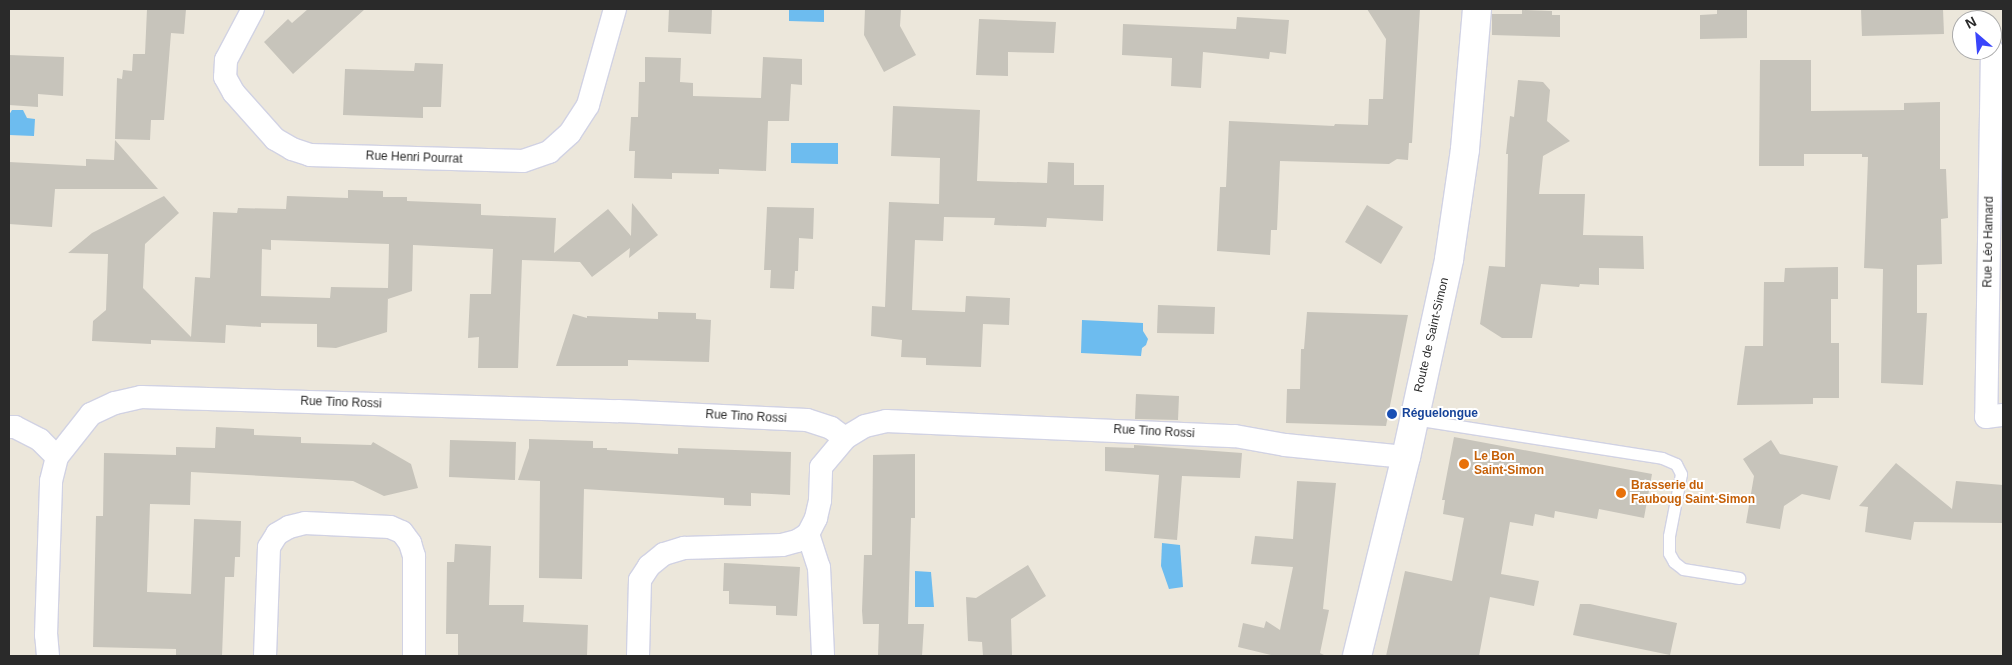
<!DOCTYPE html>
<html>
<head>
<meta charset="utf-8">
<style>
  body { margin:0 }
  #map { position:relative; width:2012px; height:665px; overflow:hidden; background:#ece7db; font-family:Helvetica,sans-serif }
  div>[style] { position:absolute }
  .water>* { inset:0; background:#6dbcef }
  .building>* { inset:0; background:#c7c4bb }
  .roads { filter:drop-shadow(1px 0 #d1d2e3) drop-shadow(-1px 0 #d1d2e3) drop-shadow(0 1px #d1d2e3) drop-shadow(0 -1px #d1d2e3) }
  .lane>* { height:11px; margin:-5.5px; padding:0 5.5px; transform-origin:5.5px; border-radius:5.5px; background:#fff }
  .street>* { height:22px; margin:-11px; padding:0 11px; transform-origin:11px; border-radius:11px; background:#fff }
  .secondary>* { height:28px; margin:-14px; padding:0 14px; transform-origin:14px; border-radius:14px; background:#fff }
  .dots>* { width:14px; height:14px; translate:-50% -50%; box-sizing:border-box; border:2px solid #fff; border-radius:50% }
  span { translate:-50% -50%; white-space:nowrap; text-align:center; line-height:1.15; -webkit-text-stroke:4px #fff; paint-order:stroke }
  .street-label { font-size:12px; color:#2a2a2a }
  .transit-label { font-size:12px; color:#164399; font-weight:700 }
  .left { translate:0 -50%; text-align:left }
  .food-label { font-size:12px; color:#c56008; font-weight:700 }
  .frame { position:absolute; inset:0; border:10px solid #2a2a2a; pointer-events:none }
  .north { position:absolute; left:1952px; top:10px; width:50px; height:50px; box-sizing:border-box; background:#fff; border:1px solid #aaa; border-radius:50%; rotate:333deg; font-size:14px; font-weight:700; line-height:20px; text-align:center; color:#2a2a2a }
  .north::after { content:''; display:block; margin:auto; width:18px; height:22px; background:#3a45fb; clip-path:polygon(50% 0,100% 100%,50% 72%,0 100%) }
</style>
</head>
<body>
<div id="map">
  <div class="water">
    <div style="clip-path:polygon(789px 9px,824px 9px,824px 22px,789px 21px)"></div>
    <div style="clip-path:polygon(12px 110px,23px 110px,27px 118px,35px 119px,34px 136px,9px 135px,9px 115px)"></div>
    <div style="clip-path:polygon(791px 143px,838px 143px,838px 164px,791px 163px)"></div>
    <div style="clip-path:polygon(1082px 320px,1143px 323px,1143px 331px,1148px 339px,1146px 345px,1142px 348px,1141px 356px,1081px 353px)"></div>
    <div style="clip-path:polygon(1162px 543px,1180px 545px,1183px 587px,1169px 589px,1161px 566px)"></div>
    <div style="clip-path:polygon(915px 571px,931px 572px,934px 607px,915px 607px)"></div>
  </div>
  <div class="building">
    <div style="clip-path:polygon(147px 9px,186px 9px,184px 34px,171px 33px,164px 120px,151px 120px,150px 140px,115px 139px,117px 78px,122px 79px,123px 70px,132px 71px,133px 54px,145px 54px)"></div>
    <div style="clip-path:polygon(308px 9px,365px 9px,293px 74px,264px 42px,288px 19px,292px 23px)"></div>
    <div style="clip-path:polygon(669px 9px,712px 9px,711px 34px,668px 32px)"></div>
    <div style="clip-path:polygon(865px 9px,901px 9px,900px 26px,916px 55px,884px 72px,864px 35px)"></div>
    <div style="clip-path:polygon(1367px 9px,1420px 9px,1412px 143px,1409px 143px,1408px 160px,1397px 159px,1389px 164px,1280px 161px,1277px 230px,1271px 230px,1270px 255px,1217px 251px,1220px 187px,1226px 187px,1229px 121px,1334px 126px,1335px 124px,1368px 125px,1369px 99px,1383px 99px,1386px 39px)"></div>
    <div style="clip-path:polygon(1717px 9px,1747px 9px,1747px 38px,1700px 39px,1700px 15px,1717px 14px)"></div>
    <div style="clip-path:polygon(1861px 9px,1943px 9px,1944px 34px,1862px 36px)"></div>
    <div style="clip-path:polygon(1522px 10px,1552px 11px,1552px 15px,1560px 15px,1560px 37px,1492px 35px,1492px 14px,1522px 14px)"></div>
    <div style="clip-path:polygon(1237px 17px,1289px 20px,1286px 54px,1270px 52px,1269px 59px,1203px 52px,1201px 88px,1171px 86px,1172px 58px,1122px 55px,1123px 24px,1236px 29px)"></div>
    <div style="clip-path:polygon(979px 19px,1056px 22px,1054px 53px,1008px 52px,1008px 76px,976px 75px)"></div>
    <div style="clip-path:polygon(9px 55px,64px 57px,63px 96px,38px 94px,38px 107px,9px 105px)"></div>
    <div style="clip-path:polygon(645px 57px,681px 58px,680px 82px,693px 83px,693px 96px,761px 98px,763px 57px,802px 59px,802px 85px,791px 84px,789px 121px,768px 121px,766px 171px,719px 169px,719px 174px,672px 173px,672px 179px,634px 178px,635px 151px,629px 151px,631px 117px,638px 117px,639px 82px,645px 82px)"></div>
    <div style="clip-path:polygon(1760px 60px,1811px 60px,1811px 111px,1904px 110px,1904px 103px,1940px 102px,1940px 169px,1946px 169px,1948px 218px,1941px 219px,1942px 264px,1917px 265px,1917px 313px,1927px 313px,1923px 385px,1881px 383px,1883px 269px,1864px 268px,1868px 157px,1862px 157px,1862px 154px,1804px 154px,1804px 166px,1759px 166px)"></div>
    <div style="clip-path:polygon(415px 63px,443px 64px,441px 107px,423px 107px,423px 118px,343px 115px,345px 69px,414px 71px)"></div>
    <div style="clip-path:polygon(1518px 80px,1543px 82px,1550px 90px,1547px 121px,1570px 141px,1543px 156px,1539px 194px,1585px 194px,1583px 235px,1643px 236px,1644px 269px,1599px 268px,1599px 285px,1580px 284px,1579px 287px,1541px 284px,1532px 338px,1502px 338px,1480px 324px,1489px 266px,1505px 267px,1508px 154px,1506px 154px,1510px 116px,1514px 117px)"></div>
    <div style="clip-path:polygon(893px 106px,980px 110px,977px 181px,1047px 183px,1048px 162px,1074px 163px,1074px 185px,1104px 185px,1103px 221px,1047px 218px,1046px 227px,994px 225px,995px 218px,944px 217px,943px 241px,915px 240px,912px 310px,965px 312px,966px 296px,1010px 298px,1009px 325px,983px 324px,981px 367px,926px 365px,926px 358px,901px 357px,902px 340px,871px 336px,872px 306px,885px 307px,889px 202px,939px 204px,940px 158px,891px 156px)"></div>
    <div style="clip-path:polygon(115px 140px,158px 189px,55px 189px,52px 227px,9px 224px,9px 162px,86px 166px,86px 159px,114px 160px)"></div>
    <div style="clip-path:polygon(evenodd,348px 190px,383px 191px,383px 197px,407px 197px,407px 201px,481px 204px,481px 215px,556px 218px,554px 253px,608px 209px,631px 236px,632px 203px,658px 235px,629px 258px,630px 248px,592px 277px,580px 262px,522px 260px,518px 368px,478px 368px,479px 337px,468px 338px,470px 294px,491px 294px,493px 249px,413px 245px,412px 291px,388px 299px,388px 296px,387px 332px,336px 348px,317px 347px,317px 324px,261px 323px,261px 327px,226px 325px,225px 343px,151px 340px,151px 344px,92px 341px,93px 321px,106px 310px,108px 254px,68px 253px,92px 233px,164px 196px,179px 213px,145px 244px,143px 288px,191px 337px,195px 277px,210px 278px,213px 212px,237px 213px,238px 208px,286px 209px,287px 196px,348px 198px,348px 190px,271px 240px,389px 244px,388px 288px,331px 287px,330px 298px,261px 296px,262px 249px,271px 250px,271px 240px)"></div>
    <div style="clip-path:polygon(1367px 205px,1403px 227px,1381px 264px,1345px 242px)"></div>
    <div style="clip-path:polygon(767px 207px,814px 208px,813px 239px,799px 238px,798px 271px,795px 271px,794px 289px,770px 288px,771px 270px,764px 270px)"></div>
    <div style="clip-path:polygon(1838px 267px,1838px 299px,1831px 299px,1831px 343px,1839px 343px,1839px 398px,1813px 398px,1813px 404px,1737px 405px,1745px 346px,1763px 346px,1764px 282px,1784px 282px,1785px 268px)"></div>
    <div style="clip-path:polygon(1158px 305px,1215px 307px,1214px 334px,1157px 333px)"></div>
    <div style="clip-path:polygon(658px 312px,696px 313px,696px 319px,711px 320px,709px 362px,628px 360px,628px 366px,556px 366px,573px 314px,587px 318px,587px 316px,658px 319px)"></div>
    <div style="clip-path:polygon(1307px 312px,1408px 315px,1386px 426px,1286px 423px,1287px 389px,1300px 389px,1301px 349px,1304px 349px)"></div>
    <div style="clip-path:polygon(1136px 394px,1179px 396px,1178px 420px,1135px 419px)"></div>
    <div style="clip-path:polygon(216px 427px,254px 429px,254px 435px,301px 437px,301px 443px,371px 445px,373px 442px,411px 464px,418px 488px,384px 496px,353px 481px,191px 472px,190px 505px,150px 504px,147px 592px,191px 594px,194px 519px,241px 521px,240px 557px,235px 557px,234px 577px,225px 577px,222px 656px,176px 656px,176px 649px,93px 647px,96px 516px,103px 516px,104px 453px,176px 455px,176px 447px,215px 448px)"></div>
    <div style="clip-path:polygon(1454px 437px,1652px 474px,1644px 518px,1599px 509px,1597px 519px,1555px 511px,1554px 518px,1535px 514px,1533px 526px,1510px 522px,1501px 574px,1539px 581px,1534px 606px,1490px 597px,1479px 656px,1386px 656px,1405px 571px,1452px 581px,1464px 518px,1443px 514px,1445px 500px,1442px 500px)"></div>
    <div style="clip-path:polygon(529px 439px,593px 441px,593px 448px,607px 448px,607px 450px,678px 454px,678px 448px,791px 452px,790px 495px,751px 493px,751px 506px,724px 505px,724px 498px,584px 489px,582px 579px,539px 578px,540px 481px,518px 480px,529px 448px)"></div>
    <div style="clip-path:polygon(450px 440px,516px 442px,515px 480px,449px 477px)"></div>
    <div style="clip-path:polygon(1771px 440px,1780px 454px,1838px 466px,1830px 500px,1802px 494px,1784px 506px,1780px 529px,1746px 523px,1754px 476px,1743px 459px)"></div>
    <div style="clip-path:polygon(1134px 445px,1242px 453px,1240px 478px,1182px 476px,1177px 540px,1154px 538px,1159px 475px,1105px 471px,1105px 447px,1134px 448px)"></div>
    <div style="clip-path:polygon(915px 454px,915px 518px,911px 518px,908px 624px,924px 624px,922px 656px,878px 656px,879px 624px,863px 624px,862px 611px,864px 555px,872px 555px,873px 455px)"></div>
    <div style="clip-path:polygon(1896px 463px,1952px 509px,1956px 481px,2003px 485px,2003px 523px,1914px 522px,1911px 540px,1865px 532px,1868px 507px,1859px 506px)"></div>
    <div style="clip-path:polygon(1297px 481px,1336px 483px,1323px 609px,1329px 610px,1320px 653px,1326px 656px,1275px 656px,1238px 647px,1243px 623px,1264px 628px,1266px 621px,1280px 630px,1293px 567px,1251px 564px,1255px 536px,1293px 539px)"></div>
    <div style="clip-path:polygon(455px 544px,491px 546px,489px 605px,524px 605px,523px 622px,588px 625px,587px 656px,458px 656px,458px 634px,446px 634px,447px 562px,454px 562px)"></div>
    <div style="clip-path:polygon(724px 563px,800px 567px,797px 616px,776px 615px,776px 606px,729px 604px,729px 591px,723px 591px)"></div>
    <div style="clip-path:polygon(1028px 565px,1046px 596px,1011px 619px,1012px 656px,983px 656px,982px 642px,968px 641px,966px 597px,976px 598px)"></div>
    <div style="clip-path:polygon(1580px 604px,1590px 604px,1677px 623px,1670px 655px,1573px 635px)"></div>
  </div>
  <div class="roads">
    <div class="lane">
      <div style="left:1414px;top:419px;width:251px;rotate:8.9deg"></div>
      <div style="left:1662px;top:458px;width:15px;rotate:23deg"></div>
      <div style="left:1676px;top:464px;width:11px;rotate:63deg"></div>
      <div style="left:1681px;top:474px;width:63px;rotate:101deg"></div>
      <div style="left:1669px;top:536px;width:17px;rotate:90deg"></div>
      <div style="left:1669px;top:553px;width:10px;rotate:61deg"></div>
      <div style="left:1674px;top:562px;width:11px;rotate:38deg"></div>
      <div style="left:1683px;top:569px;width:57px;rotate:9.1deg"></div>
    </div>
    <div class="street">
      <div style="left:253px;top:9px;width:58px;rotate:117.9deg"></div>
      <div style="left:226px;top:60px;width:17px;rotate:93deg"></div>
      <div style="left:225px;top:77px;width:18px;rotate:61deg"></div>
      <div style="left:234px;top:93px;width:62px;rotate:48.3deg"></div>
      <div style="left:275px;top:139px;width:20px;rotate:30deg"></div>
      <div style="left:292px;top:149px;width:19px;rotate:18deg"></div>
      <div style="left:310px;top:155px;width:213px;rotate:1.6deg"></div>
      <div style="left:523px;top:161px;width:28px;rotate:-19deg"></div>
      <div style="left:549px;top:152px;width:28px;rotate:-42deg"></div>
      <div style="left:570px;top:133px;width:33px;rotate:-57deg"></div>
      <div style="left:588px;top:105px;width:100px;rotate:-74.3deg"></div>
      <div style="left:1992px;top:50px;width:367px;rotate:90.9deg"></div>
      <div style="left:1986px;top:417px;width:17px;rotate:-7deg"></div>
      <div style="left:9px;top:427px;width:6px"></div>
      <div style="left:15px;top:427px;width:28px;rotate:27deg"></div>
      <div style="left:40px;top:440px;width:24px;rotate:45deg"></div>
      <div style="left:808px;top:534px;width:35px;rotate:72deg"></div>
      <div style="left:819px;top:567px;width:89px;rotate:87.4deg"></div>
      <div style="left:48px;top:656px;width:21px;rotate:-95deg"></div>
      <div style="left:46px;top:635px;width:154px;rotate:-88.1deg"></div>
      <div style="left:51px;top:481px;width:25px;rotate:-76deg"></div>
      <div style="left:57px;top:457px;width:55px;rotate:-51.7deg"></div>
      <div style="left:91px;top:414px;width:26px;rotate:-25deg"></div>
      <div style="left:115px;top:403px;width:27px;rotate:-13deg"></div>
      <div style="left:141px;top:397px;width:477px;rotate:1.7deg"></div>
      <div style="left:618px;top:411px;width:189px;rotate:2.7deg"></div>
      <div style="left:807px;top:420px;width:25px;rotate:18deg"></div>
      <div style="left:831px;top:428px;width:17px;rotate:36deg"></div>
      <div style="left:265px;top:656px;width:109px;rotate:-87.9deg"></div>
      <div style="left:269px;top:547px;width:15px;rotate:-58deg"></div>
      <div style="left:277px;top:534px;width:14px;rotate:-30deg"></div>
      <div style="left:289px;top:527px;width:16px;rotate:-14deg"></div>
      <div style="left:305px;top:523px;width:85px;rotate:2.7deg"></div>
      <div style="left:390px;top:527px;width:13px;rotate:23deg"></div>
      <div style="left:402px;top:532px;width:14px;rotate:54deg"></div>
      <div style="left:410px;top:543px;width:14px;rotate:73deg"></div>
      <div style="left:414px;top:556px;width:100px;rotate:90deg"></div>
      <div style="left:638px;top:656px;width:76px;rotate:-88.5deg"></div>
      <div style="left:640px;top:580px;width:17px;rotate:-57deg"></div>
      <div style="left:649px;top:566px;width:19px;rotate:-39deg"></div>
      <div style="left:664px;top:554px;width:21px;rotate:-17deg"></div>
      <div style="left:684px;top:548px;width:98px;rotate:-1.8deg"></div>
      <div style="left:782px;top:545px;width:16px;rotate:-15deg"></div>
      <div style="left:797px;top:541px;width:13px;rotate:-32deg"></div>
      <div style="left:808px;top:534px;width:18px;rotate:-63deg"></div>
      <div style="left:816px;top:518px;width:18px;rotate:-77deg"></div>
      <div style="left:820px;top:500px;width:33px;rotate:-88deg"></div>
      <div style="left:821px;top:467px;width:38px;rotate:-50deg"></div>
      <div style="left:845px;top:438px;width:23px;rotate:-31deg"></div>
      <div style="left:865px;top:426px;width:22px;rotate:-13deg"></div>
      <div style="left:886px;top:421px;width:349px;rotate:2.5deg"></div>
      <div style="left:1235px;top:436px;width:51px;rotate:10.2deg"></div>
      <div style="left:1285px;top:445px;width:122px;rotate:5.7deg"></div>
    </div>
    <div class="secondary">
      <div style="left:1357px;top:656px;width:205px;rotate:-76.2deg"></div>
      <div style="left:1406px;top:457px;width:203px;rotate:-77.7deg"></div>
      <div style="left:1449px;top:259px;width:111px;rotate:-81.7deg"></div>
      <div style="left:1465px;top:149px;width:141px;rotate:-85.1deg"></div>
    </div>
  </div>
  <div class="dots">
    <div style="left:1392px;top:414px;background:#1a4fb4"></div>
    <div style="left:1464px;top:464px;background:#e8710a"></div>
    <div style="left:1621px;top:493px;background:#e8710a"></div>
  </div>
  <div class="street-label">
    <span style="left:414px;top:158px;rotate:2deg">Rue Henri Pourrat</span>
    <span style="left:1989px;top:242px;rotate:-89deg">Rue Léo Hamard</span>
    <span style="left:1432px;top:335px;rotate:-77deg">Route de Saint-Simon</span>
    <span style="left:341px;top:403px;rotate:2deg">Rue Tino Rossi</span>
    <span style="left:746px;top:417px;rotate:3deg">Rue Tino Rossi</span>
    <span style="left:1154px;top:432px;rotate:3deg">Rue Tino Rossi</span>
  </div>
  <div class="transit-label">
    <span class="left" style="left:1402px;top:414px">Réguelongue</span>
  </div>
  <div class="food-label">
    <span class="left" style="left:1474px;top:464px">Le Bon<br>Saint-Simon</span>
    <span class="left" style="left:1631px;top:493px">Brasserie du<br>Fauboug Saint-Simon</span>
  </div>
  <div class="frame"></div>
  <div class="north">N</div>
</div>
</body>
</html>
